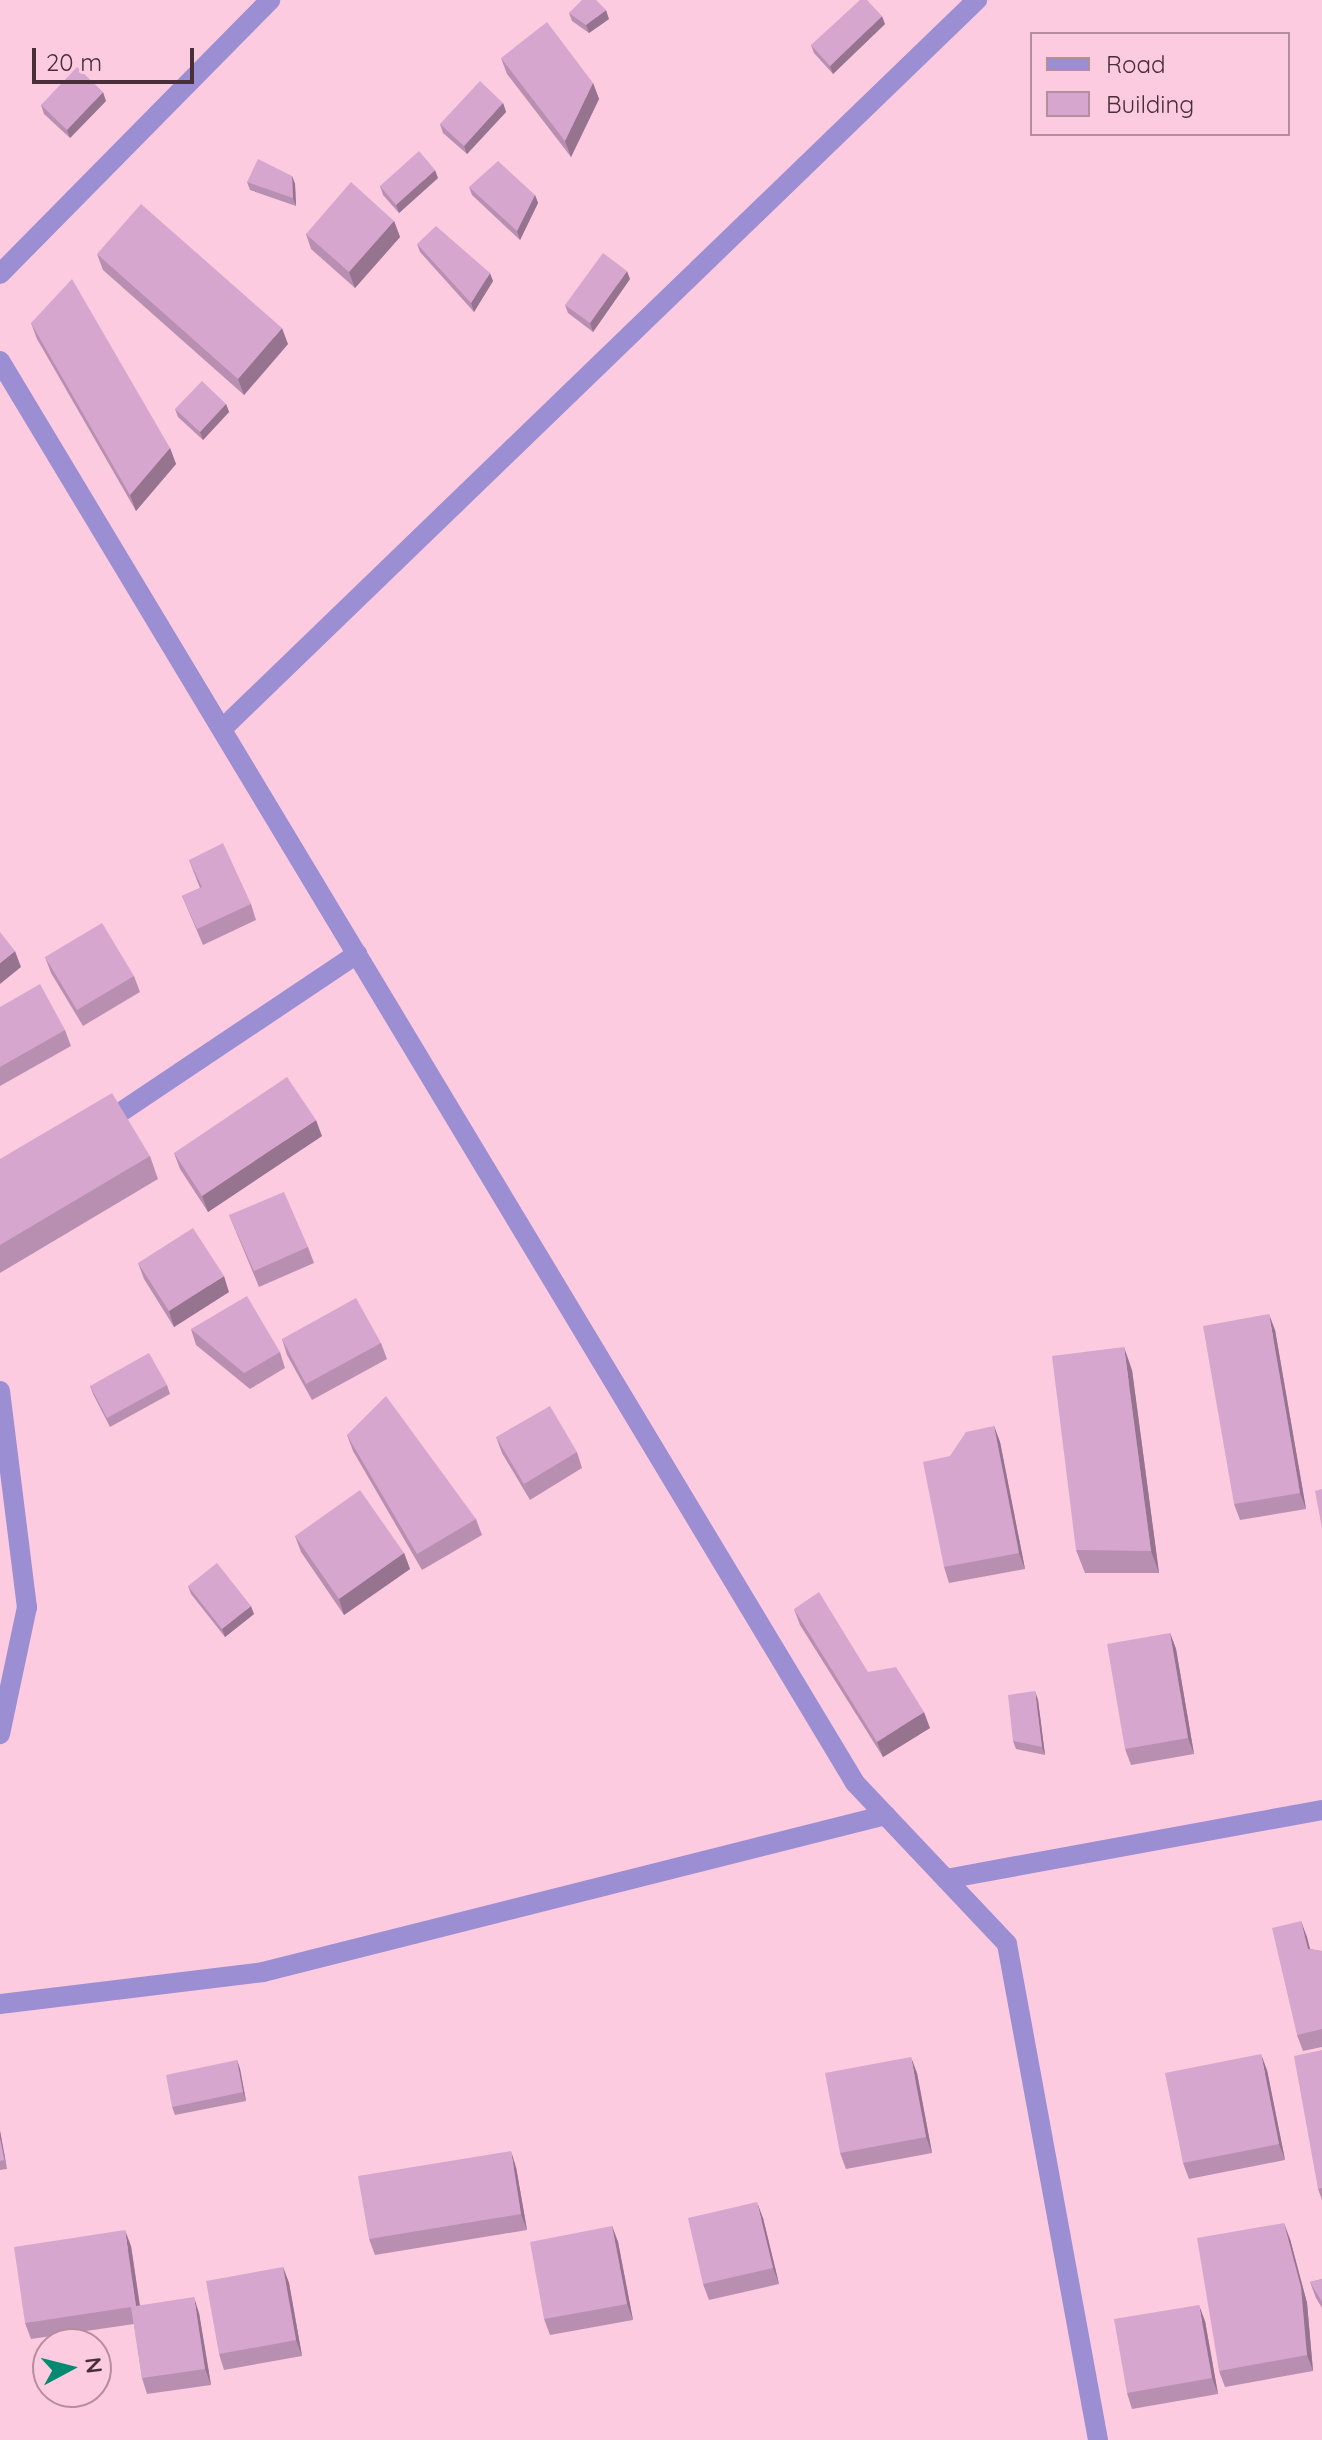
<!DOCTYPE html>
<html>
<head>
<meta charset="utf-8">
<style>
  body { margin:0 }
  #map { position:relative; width:1322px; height:2440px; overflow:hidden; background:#fdcbdf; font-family:Quicksand,sans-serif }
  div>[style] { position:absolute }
  .minor>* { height:20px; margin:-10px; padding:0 10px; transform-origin:10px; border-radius:10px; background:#9b8ed2 }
  .wall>* { inset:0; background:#b98fb1 }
  .shaded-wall>* { inset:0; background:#967490 }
  .building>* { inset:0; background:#d7a6ce }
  span { translate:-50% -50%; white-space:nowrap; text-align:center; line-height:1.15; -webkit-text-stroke:6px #fdcbdf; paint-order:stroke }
  .legend { position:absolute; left:1030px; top:32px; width:260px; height:104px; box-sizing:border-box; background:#fdcbdf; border:2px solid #b58d9d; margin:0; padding:10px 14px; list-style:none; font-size:24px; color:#482f39 }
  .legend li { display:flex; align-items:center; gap:16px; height:40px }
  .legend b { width:40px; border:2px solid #b58d9d }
  .north { position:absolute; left:32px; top:2328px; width:80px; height:80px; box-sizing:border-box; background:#fdcbdf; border:2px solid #b58d9d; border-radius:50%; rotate:83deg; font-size:22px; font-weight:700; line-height:32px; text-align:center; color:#482f39 }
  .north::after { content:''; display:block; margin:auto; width:28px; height:36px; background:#048a70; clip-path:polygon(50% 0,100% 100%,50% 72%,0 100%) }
  .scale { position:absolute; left:32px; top:48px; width:162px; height:36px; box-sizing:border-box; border:4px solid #482f39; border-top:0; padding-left:10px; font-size:24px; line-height:28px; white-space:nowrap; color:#482f39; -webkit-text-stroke:6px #fdcbdf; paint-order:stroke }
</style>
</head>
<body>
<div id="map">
  <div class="minor">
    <div style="left:0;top:274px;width:385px;rotate:-45.4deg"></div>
    <div style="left:0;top:361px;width:1659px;rotate:58.98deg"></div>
    <div style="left:855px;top:1783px;width:221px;rotate:46.6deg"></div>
    <div style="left:1007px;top:1944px;width:504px;rotate:79.6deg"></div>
    <div style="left:222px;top:729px;width:1050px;rotate:-44deg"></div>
    <div style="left:103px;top:1124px;width:306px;rotate:-33.8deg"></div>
    <div style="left:0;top:1391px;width:218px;rotate:82.9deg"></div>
    <div style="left:27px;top:1607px;width:130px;rotate:102deg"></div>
    <div style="left:946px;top:1879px;width:382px;rotate:-10.4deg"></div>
    <div style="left:0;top:2004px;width:265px;rotate:-6.9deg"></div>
    <div style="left:263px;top:1972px;width:642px;rotate:-14.14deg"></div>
  </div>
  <div class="wall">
    <div style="clip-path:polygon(569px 13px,609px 19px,589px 33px,572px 21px)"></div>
    <div style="clip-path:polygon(885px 24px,833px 74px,814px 53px,811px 45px)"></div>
    <div style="clip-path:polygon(501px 58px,593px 83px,599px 99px,571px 157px,507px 74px)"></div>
    <div style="clip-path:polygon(106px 101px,70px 138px,44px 114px,41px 105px)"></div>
    <div style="clip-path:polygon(503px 103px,506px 112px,467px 154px,443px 133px,440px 124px)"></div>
    <div style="clip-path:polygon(292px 176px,295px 184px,296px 206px,250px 190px,247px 182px)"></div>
    <div style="clip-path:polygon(438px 178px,399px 213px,383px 195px,380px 186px)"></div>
    <div style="clip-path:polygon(469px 187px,535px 195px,538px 203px,520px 240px,472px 195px)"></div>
    <div style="clip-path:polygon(394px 221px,400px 237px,355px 288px,311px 249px,306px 234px)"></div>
    <div style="clip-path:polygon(417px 244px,493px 281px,474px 312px,420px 252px)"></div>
    <div style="clip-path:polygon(97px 254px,288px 344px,244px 395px,103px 270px)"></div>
    <div style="clip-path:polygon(630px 279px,593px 332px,568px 313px,565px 305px)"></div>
    <div style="clip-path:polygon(31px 323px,170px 448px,176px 464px,136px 511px,37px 339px)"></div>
    <div style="clip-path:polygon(226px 404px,229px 412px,203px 440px,178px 417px,175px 409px)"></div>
    <div style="clip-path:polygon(189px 860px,251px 904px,256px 920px,203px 945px,182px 896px,200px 888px)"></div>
    <div style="clip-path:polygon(45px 957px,134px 976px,140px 992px,83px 1026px,51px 973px)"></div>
    <div style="clip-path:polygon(0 1007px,65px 1030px,71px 1046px,0 1086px)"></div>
    <div style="clip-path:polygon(322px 1136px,208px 1212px,180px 1169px,174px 1153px)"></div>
    <div style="clip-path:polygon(150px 1156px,158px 1179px,0 1273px,0 1159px)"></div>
    <div style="clip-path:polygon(229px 1215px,308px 1247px,314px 1263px,259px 1287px)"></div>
    <div style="clip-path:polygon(138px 1263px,229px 1292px,174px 1327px,144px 1279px)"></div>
    <div style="clip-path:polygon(191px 1329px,280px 1352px,285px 1368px,250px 1389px,196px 1345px)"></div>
    <div style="clip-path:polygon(1275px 1330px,1306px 1509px,1240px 1520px,1234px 1504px)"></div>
    <div style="clip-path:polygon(282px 1339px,381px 1343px,387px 1359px,312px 1400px,287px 1355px)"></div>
    <div style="clip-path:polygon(1132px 1370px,1159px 1573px,1085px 1573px,1076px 1550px)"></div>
    <div style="clip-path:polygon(167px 1385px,170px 1394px,110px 1427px,93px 1394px,90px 1386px)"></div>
    <div style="clip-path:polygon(994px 1426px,1000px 1442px,1025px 1569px,949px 1583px,944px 1567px,950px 1456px)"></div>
    <div style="clip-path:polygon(347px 1435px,476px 1519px,482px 1535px,422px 1570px,353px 1451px)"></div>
    <div style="clip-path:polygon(496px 1437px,577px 1452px,582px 1468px,530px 1500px,502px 1453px)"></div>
    <div style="clip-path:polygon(295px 1536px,404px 1553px,410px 1569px,344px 1615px,301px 1552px)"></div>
    <div style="clip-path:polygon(188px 1586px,254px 1614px,225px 1637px,191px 1594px)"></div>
    <div style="clip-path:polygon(794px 1609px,868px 1672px,930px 1728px,883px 1757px,800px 1625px)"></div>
    <div style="clip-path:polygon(1170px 1633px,1176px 1649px,1194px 1754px,1131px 1765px,1125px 1749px)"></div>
    <div style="clip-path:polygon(1038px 1700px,1045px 1755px,1016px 1749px,1013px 1741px)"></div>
    <div style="clip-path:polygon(1301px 1921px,1310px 1949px,1322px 1951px,1322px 2047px,1303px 2051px,1297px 2035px)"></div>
    <div style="clip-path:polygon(1322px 2050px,1322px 2200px,1318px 2189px)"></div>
    <div style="clip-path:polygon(237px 2060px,240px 2069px,246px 2101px,175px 2115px,172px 2107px)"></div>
    <div style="clip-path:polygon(1267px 2070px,1285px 2160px,1189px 2179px,1183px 2163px)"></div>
    <div style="clip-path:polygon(917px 2073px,932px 2153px,846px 2169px,840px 2153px)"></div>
    <div style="clip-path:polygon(0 2131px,7px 2169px,0 2170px)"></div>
    <div style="clip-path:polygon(516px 2167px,527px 2230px,375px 2255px,369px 2239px)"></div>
    <div style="clip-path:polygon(763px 2218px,779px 2284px,709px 2300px,703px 2284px)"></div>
    <div style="clip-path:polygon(612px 2226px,618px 2242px,633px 2320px,550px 2335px,544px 2319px)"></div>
    <div style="clip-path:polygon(1290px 2239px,1307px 2303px,1313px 2371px,1225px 2387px,1219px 2371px)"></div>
    <div style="clip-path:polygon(131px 2246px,140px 2305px,199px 2313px,211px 2385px,147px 2394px,142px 2378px,134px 2324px,31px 2339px,25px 2323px)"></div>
    <div style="clip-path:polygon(283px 2267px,289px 2283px,302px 2356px,224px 2370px,219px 2354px)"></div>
    <div style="clip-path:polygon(1322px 2279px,1322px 2308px,1316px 2298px,1310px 2282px)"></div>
    <div style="clip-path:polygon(1205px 2321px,1218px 2394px,1132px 2409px,1127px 2393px)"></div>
  </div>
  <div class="shaded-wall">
    <div style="clip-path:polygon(606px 10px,609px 19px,589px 33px,586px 25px)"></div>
    <div style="clip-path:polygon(882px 16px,885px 24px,833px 74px,830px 66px)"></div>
    <div style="clip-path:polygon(593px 83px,599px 99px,571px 157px,565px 141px)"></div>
    <div style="clip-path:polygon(103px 92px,106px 101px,70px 138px,67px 130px)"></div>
    <div style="clip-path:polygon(503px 103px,506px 112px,467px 154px,464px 146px)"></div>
    <div style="clip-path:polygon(435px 170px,438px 178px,399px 213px,396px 205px)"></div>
    <div style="clip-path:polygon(292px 176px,295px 184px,296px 206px,293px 198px)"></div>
    <div style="clip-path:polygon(535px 195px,538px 203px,520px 240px,517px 231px)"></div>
    <div style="clip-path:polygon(394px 221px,400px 237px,355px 288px,349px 272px)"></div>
    <div style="clip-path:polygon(627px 271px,630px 279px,593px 332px,590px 323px)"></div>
    <div style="clip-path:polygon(490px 273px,493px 281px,474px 312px,471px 303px)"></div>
    <div style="clip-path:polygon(282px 328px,288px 344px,244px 395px,238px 379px)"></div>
    <div style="clip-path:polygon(226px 404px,229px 412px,203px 440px,200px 432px)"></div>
    <div style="clip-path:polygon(170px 448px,176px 464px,136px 511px,130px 495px)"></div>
    <div style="clip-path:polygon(15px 951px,21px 967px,0 984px,0 963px)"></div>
    <div style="clip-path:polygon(316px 1120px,322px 1136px,208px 1212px,202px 1196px)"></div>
    <div style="clip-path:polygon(224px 1276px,229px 1292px,174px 1327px,169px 1311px)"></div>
    <div style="clip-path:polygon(1269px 1314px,1275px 1330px,1306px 1509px,1300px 1493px)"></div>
    <div style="clip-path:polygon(1124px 1347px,1132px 1370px,1159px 1573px,1151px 1551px)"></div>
    <div style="clip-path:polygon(994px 1426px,1000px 1442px,1025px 1569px,1019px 1553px)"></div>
    <div style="clip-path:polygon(404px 1553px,410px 1569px,344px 1615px,339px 1599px)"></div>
    <div style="clip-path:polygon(251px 1606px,254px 1614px,225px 1637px,222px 1629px)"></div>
    <div style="clip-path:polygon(1170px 1633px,1176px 1649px,1194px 1754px,1188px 1738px)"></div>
    <div style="clip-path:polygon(1035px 1691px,1038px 1700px,1045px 1755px,1042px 1747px)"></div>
    <div style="clip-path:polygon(924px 1712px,930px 1728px,883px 1757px,877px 1742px)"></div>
    <div style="clip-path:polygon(1301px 1921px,1307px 1937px,1314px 1965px,1308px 1949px)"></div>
    <div style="clip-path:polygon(1261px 2054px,1267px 2070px,1285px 2160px,1279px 2144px)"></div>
    <div style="clip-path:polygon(911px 2057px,917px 2073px,932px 2153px,926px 2137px)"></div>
    <div style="clip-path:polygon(237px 2060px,240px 2069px,246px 2101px,243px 2092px)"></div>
    <div style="clip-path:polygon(0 2131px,7px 2169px,0 2138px)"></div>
    <div style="clip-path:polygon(511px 2151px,516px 2167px,527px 2230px,521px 2214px)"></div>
    <div style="clip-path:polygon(757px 2202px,763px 2218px,779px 2284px,773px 2268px)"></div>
    <div style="clip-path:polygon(1284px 2223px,1290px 2239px,1307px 2303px,1313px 2371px,1307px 2355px)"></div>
    <div style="clip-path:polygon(612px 2226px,618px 2242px,633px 2320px,627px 2304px)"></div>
    <div style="clip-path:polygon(125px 2230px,131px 2246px,142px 2322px,136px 2306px)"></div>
    <div style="clip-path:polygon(283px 2267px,289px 2283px,302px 2356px,296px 2340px)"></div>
    <div style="clip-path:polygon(194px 2297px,199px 2313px,211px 2385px,205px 2369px)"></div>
    <div style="clip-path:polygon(1199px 2305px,1205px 2321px,1218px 2394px,1212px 2378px)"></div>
  </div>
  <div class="building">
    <div style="clip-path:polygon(582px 0,596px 0,606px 10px,586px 25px,569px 13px)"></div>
    <div style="clip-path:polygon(860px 0,867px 0,882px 16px,830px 66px,811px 45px)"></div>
    <div style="clip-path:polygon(547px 22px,593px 83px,565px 141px,501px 58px)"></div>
    <div style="clip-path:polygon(77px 67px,103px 92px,67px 130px,41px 105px)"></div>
    <div style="clip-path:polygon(480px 81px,503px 103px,464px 146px,440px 124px)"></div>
    <div style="clip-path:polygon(419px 151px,435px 170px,396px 205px,380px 186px)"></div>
    <div style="clip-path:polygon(258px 159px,292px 176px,293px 198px,247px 182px)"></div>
    <div style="clip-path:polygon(498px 161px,535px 195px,517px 231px,469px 187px)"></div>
    <div style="clip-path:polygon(351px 182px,394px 221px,349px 272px,306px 234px)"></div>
    <div style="clip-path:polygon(141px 204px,282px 328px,238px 379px,97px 254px)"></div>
    <div style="clip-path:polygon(436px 226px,490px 273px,471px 303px,417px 244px)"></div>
    <div style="clip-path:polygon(603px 253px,627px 271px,590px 323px,565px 305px)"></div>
    <div style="clip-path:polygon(72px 279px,170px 448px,130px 495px,31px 323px)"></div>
    <div style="clip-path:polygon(202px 381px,226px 404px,200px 432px,175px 409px)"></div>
    <div style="clip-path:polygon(223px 843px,251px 904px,197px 929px,182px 896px,202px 887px,189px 860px)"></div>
    <div style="clip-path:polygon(102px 923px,134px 976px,77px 1010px,45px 957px)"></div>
    <div style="clip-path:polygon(0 932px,15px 951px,0 963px)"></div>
    <div style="clip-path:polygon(40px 984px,65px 1030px,0 1067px,0 1007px)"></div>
    <div style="clip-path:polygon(287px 1077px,316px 1120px,202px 1196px,174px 1153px)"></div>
    <div style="clip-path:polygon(112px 1093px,150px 1156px,0 1245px,0 1159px)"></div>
    <div style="clip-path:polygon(284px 1192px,308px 1247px,254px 1271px,229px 1215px)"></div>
    <div style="clip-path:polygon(193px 1228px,224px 1276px,169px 1311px,138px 1263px)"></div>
    <div style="clip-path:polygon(247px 1296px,280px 1352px,244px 1373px,191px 1329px)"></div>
    <div style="clip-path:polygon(356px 1298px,381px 1343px,306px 1384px,282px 1339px)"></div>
    <div style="clip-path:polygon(1269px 1314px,1300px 1493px,1234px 1504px,1203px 1326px)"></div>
    <div style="clip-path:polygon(1124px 1347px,1151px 1551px,1076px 1550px,1052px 1356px)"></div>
    <div style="clip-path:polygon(149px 1353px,167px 1385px,107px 1418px,90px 1386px)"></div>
    <div style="clip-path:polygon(386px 1396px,476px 1519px,417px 1554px,347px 1435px)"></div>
    <div style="clip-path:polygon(550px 1406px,577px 1452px,524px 1484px,496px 1437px)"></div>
    <div style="clip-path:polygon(994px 1426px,1019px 1553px,944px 1567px,923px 1462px,950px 1456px,966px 1432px)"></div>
    <div style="clip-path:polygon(1322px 1489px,1322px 1528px,1315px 1491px)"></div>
    <div style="clip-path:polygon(360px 1490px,404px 1553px,339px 1599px,295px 1536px)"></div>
    <div style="clip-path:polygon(217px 1563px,251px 1606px,222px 1629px,188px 1586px)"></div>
    <div style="clip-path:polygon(819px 1592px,868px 1672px,896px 1667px,924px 1712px,877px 1742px,794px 1609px)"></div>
    <div style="clip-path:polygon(1170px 1633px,1188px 1738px,1125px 1749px,1107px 1644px)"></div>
    <div style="clip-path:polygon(1035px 1691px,1042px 1747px,1013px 1741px,1008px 1695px)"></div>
    <div style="clip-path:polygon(1301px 1921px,1308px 1949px,1322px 1951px,1322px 2029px,1297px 2035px,1272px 1928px)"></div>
    <div style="clip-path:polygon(1322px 2050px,1322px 2188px,1318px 2189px,1294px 2056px)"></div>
    <div style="clip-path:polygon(1261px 2054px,1279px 2144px,1183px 2163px,1165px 2073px)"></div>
    <div style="clip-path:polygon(911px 2057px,926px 2137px,840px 2153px,825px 2073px)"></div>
    <div style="clip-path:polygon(237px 2060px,243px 2092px,172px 2107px,166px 2075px)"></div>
    <div style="clip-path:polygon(0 2138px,4px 2160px,0 2161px)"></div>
    <div style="clip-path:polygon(511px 2151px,521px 2214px,369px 2239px,358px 2176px)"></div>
    <div style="clip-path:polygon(757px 2202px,773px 2268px,703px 2284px,688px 2218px)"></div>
    <div style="clip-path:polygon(1284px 2223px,1301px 2287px,1307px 2355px,1219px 2371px,1197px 2238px)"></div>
    <div style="clip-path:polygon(612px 2226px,627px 2304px,544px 2319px,530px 2242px)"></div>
    <div style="clip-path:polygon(125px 2230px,136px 2306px,194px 2297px,205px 2369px,142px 2378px,131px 2307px,25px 2323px,14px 2247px)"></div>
    <div style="clip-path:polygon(283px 2267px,296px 2340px,219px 2354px,206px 2281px)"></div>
    <div style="clip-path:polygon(1322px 2279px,1322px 2302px,1310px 2282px)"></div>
    <div style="clip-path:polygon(1199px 2305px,1212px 2378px,1127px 2393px,1114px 2319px)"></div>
  </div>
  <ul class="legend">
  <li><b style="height:10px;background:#9b8ed2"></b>Road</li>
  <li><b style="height:22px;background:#d7a6ce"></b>Building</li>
  </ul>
  <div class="north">N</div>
  <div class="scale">20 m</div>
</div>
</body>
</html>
